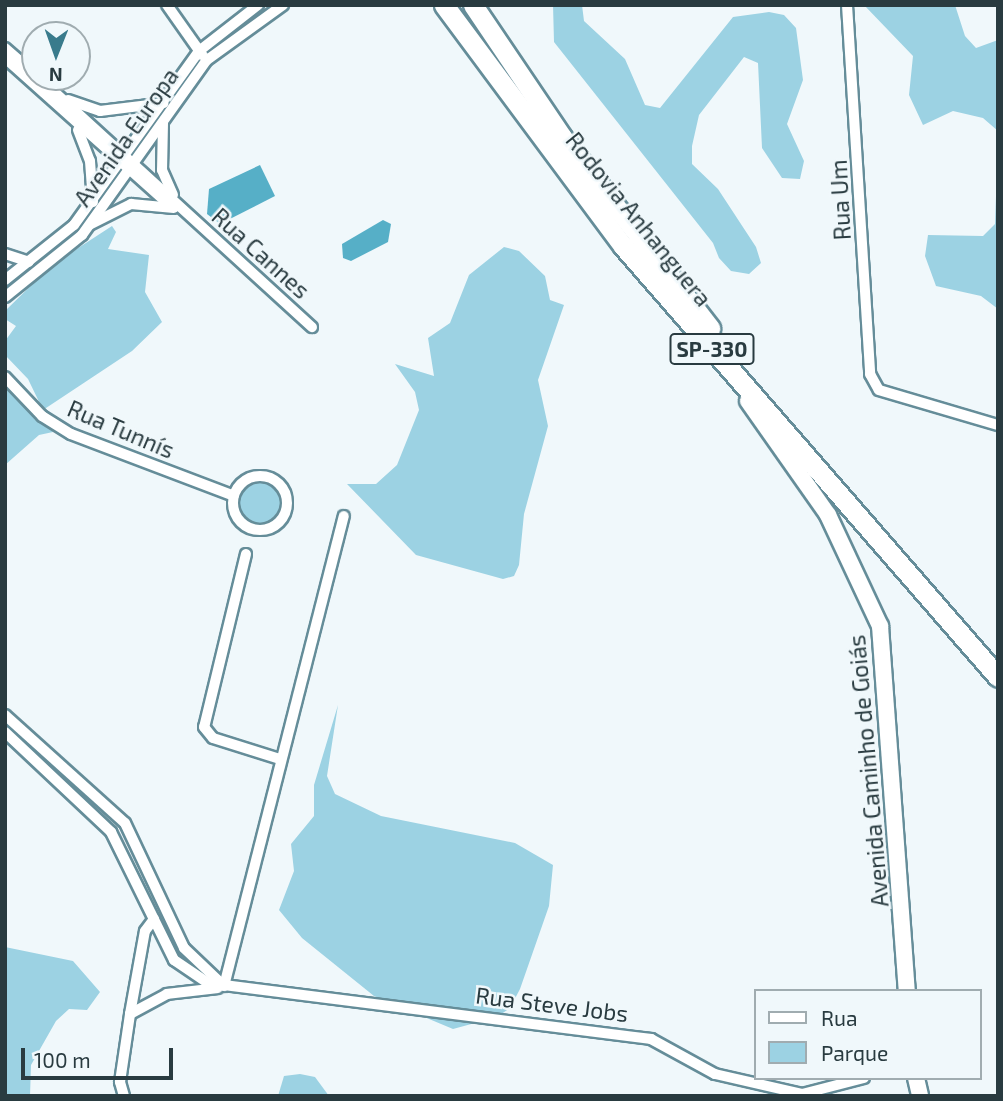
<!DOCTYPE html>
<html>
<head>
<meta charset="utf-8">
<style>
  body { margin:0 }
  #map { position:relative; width:1003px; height:1101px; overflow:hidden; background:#f0f8fb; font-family:"Exo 2",sans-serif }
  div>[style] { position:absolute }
  .green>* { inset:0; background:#9cd2e3 }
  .round { border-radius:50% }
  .water>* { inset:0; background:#56afc7 }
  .roads { filter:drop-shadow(2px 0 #658d99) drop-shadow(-2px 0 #658d99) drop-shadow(0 2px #658d99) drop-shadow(0 -2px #658d99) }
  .street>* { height:10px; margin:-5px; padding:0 5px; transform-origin:5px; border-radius:5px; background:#fff }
  .street>.ring { margin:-5px; padding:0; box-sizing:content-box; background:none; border:10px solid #fff; border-radius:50% }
  .secondary>* { height:16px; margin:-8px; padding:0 8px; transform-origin:8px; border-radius:8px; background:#fff }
  .highway>* { height:19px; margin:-9.5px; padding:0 9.5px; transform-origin:9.5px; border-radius:9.5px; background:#fff }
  span { translate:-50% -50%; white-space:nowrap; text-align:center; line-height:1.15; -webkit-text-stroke:5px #f0f8fb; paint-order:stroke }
  .shield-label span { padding:2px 5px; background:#f0f8fb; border:2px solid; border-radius:5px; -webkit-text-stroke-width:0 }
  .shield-label { font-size:21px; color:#293b40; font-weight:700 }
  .street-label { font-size:23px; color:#293b40 }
  .frame { position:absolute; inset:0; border:7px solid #293b40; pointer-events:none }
  .legend { position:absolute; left:754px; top:989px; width:228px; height:91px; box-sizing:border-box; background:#f0f8fb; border:2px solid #a0acb0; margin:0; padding:9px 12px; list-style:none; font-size:21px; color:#293b40 }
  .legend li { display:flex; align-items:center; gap:14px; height:35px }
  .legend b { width:35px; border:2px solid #a0acb0 }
  .north { position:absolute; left:21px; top:21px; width:70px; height:70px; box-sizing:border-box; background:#f0f8fb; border:2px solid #a0acb0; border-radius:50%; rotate:181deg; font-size:19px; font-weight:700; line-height:28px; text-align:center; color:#293b40 }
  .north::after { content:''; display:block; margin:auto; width:24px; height:32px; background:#397b8c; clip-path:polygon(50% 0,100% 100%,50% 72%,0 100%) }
  .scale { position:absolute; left:21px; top:1048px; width:152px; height:32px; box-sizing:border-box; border:4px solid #293b40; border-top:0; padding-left:9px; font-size:21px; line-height:24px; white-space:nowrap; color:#293b40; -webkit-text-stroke:5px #f0f8fb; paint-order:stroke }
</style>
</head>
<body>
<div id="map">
  <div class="green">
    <div style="clip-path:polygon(553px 5px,582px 5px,584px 21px,625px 59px,645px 105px,660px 108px,733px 17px,769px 12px,784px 15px,796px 28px,803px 80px,787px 124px,804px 161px,800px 179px,782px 178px,762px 148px,758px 63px,744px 57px,699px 115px,692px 146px,692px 164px,718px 189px,756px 247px,761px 263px,749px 274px,731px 271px,719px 258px,713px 243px,554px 42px)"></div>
    <div style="clip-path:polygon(864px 5px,955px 5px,965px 36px,976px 48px,998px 40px,998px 131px,983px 118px,953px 111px,923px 125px,909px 95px,913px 56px)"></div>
    <div style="clip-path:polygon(998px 140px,998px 309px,981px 296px,936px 286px,925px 256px,928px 235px,983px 236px,995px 224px)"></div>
    <div style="clip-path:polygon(112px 226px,116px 232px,108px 249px,149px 255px,145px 292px,162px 322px,132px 351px,43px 410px,28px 379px,5px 355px,5px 341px,16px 326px,5px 319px,5px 311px,52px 265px)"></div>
    <div style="clip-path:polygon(504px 247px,519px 251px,545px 276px,550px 300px,564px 305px,538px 380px,548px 426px,524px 514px,519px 565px,514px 576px,503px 579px,416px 555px,347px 484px,376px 484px,397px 465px,419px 410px,415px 392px,395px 364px,434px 376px,428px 338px,450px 323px,469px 275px)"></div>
    <div style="clip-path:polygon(5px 385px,48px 420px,53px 432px,39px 435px,5px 465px)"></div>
    <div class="round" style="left:237px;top:479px;width:48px;height:48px"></div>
    <div style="clip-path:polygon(338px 705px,327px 776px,335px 794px,381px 816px,515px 843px,553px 865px,549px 906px,520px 989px,510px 1008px,497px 1017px,453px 1029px,374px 996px,302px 938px,279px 910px,294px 871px,291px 844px,314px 816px,314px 785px)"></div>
    <div style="clip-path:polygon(5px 947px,73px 961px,100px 992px,87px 1010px,69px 1009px,56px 1021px,31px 1065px,30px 1096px,5px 1096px)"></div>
    <div style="clip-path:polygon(300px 1074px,315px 1077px,329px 1096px,278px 1096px,284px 1076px)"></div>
  </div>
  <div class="water">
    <div style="clip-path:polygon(260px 165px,275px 196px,220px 224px,207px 214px,209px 189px)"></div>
    <div style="clip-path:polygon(383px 220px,391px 224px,388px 242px,351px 261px,343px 258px,342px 244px)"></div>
  </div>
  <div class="roads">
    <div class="street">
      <div style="left:167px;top:5px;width:62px;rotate:54.8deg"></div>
      <div style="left:847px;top:5px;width:370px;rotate:86.4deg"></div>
      <div style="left:870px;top:374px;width:18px;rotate:61deg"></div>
      <div style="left:879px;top:390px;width:124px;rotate:16.4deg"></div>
      <div style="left:5px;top:48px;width:40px;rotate:41deg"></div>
      <div style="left:5px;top:58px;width:215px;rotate:41.8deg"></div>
      <div style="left:38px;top:77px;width:371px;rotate:42.4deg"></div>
      <div style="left:68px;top:100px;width:34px;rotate:19deg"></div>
      <div style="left:100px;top:111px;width:64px;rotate:-7.1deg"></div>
      <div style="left:163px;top:123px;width:47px;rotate:91.2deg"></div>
      <div style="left:162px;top:170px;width:27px;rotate:66deg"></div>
      <div style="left:78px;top:130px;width:33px;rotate:69deg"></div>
      <div style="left:90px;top:161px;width:41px;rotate:85.8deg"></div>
      <div style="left:91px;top:224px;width:45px;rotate:-26.6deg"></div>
      <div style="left:131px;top:204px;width:43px;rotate:5.3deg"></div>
      <div style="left:5px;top:254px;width:25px;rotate:18deg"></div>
      <div style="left:5px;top:280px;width:88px;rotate:-38.6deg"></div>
      <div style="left:74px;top:225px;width:214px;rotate:-54.3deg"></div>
      <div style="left:199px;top:51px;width:75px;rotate:-37.9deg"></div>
      <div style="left:5px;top:297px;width:99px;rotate:-38.8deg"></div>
      <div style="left:82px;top:235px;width:215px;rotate:-54.5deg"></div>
      <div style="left:207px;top:60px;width:94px;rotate:-35.9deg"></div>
      <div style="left:5px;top:377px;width:54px;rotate:46.5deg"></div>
      <div style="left:42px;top:416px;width:34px;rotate:32deg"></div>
      <div style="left:71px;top:434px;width:174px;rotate:20.8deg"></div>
      <div class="ring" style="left:233px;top:476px;width:44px;height:44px"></div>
      <div style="left:246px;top:554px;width:178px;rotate:103.6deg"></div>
      <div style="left:204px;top:727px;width:14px;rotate:51deg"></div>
      <div style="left:213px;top:738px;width:70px;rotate:17.4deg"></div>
      <div style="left:5px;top:715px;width:161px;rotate:42deg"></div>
      <div style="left:125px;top:823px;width:138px;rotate:64.7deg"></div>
      <div style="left:184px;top:948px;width:55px;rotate:43.5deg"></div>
      <div style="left:5px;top:732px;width:146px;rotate:43.3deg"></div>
      <div style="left:111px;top:832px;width:143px;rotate:63.8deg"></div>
      <div style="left:174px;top:960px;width:41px;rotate:34.1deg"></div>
      <div style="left:208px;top:983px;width:447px;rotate:7.2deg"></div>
      <div style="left:651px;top:1039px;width:73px;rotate:28.7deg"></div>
      <div style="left:715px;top:1074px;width:89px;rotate:12.9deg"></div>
      <div style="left:802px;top:1094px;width:64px;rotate:-14.5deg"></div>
      <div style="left:224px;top:986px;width:485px;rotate:-75.7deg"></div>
      <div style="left:130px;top:1014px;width:42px;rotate:-28.4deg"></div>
      <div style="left:167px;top:994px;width:51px;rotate:-6.7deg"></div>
      <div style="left:124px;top:1096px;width:15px;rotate:-106deg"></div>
      <div style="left:120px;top:1082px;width:69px;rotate:-81.6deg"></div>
      <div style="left:130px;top:1014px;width:84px;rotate:-79.8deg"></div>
      <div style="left:145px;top:931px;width:15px;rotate:-53deg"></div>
    </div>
    <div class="secondary">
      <div style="left:748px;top:401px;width:139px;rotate:54.9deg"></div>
      <div style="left:828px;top:515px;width:123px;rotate:64.9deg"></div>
      <div style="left:880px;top:626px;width:366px;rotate:85.8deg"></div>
      <div style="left:916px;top:1078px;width:18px;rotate:77deg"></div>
    </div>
    <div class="highway">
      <div style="left:444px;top:5px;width:300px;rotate:53.4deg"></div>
      <div style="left:623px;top:246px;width:571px;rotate:48.97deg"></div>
      <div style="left:473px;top:5px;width:159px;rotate:56deg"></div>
      <div style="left:562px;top:137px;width:242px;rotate:52.2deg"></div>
    </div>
  </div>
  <div class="shield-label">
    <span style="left:712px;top:349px">SP-330</span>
  </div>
  <div class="street-label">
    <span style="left:126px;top:137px;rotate:-55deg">Avenida Europa</span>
    <span style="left:840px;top:200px;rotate:-93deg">Rua Um</span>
    <span style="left:639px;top:219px;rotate:51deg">Rodovia Anhanguera</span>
    <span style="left:261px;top:253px;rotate:42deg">Rua Cannes</span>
    <span style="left:121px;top:429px;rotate:23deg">Rua Tunnís</span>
    <span style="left:868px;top:771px;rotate:-95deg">Avenida Caminho de Goiás</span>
    <span style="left:552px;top:1004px;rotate:7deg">Rua Steve Jobs</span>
  </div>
  <div class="frame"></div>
  <ul class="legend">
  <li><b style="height:9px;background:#fff"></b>Rua</li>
  <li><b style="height:19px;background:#9cd2e3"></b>Parque</li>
  </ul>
  <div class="north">N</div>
  <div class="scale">100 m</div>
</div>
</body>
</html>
